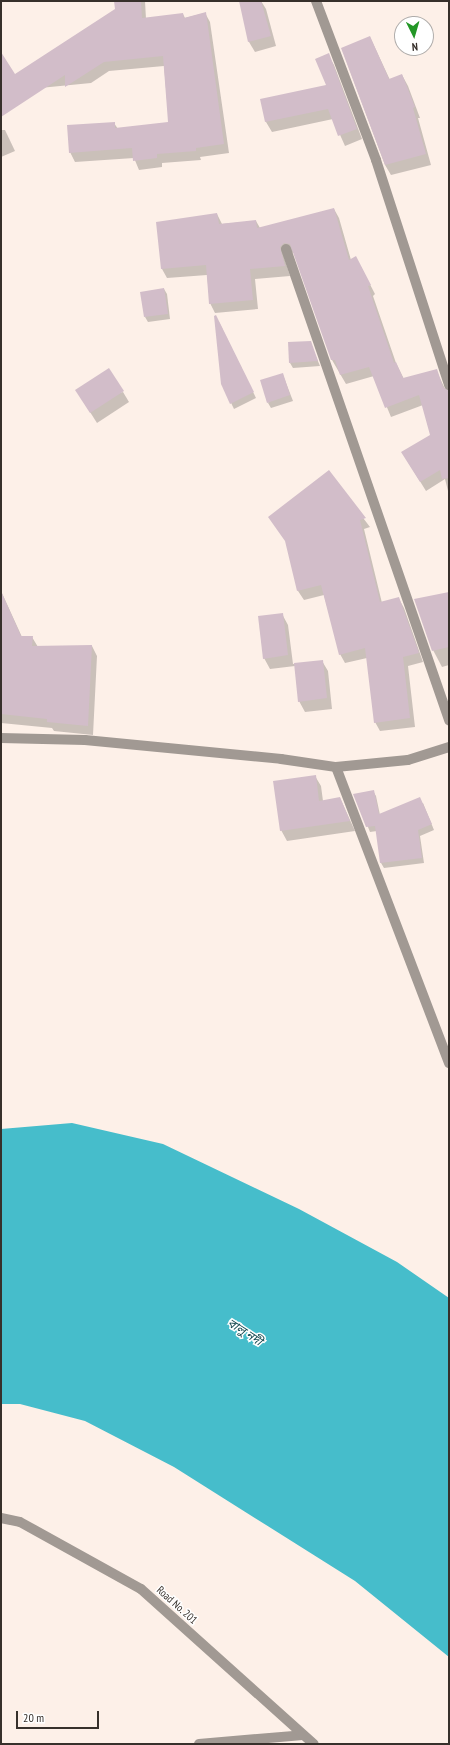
<!DOCTYPE html>
<html>
<head>
<meta charset="utf-8">
<style>
  body { margin:0 }
  #map { position:relative; width:450px; height:1745px; overflow:hidden; background:#fdf0e8; font-family:"PT Sans Narrow","Noto Sans Bengali",sans-serif }
  div>[style] { position:absolute }
  .water>* { inset:0; background:#46bdcb }
  .shadow>* { inset:0; background:#0003 }
  .building>* { inset:0; background:#d2bdc9 }
  .minor>* { height:10px; margin:-5px; padding:0 5px; transform-origin:5px; border-radius:5px; background:#a19993 }
  .tertiary>* { height:10px; margin:-5px; padding:0 5px; transform-origin:5px; border-radius:5px; background:#a19993 }
  span { translate:-50% -50%; white-space:nowrap; text-align:center; line-height:1.15; -webkit-text-stroke:3px #fff; paint-order:stroke }
  .street-label { font-size:11px; color:#37302b }
  .water-label { font-size:12px; color:#14484f; font-style:italic }
  .frame { position:absolute; inset:0; border:2px solid #37302b; pointer-events:none }
  .north { position:absolute; left:394px; top:16px; width:40px; height:40px; box-sizing:border-box; background:#fff; border:1px solid #afacaa; border-radius:50%; rotate:175deg; font-size:11px; font-weight:700; line-height:16px; text-align:center; color:#37302b }
  .north::after { content:''; display:block; margin:auto; width:14px; height:18px; background:#239726; clip-path:polygon(50% 0,100% 100%,50% 72%,0 100%) }
  .scale { position:absolute; left:16px; top:1711px; width:83px; height:18px; box-sizing:border-box; border:2px solid #37302b; border-top:0; padding-left:5px; font-size:12px; line-height:14px; white-space:nowrap; color:#37302b; -webkit-text-stroke:3px #fff; paint-order:stroke }
</style>
</head>
<body>
<div id="map">
  <div class="water">
    <div style="clip-path:polygon(72px 1123px,163px 1144px,299px 1209px,397px 1262px,449px 1298px,449px 1657px,355px 1581px,174px 1467px,85px 1421px,20px 1404px,1px 1404px,1px 1129px)"></div>
  </div>
  <div class="shadow">
    <div style="clip-path:polygon(115px 1px,145px 1px,146px 19px,183px 14px,185px 18px,205px 13px,210px 22px,229px 153px,200px 157px,201px 160px,162px 163px,162px 167px,139px 170px,134px 158px,75px 162px,70px 152px,114px 123px,118px 129px,169px 123px,164px 66px,109px 71px,91px 83px,9px 91px,116px 10px)"></div>
    <div style="clip-path:polygon(251px 1px,261px 1px,266px 9px,276px 46px,255px 52px,249px 42px,241px 4px)"></div>
    <div style="clip-path:polygon(370px 37px,390px 80px,402px 75px,408px 86px,420px 118px,418px 118px,431px 165px,391px 175px,385px 165px,342px 49px)"></div>
    <div style="clip-path:polygon(328px 55px,334px 65px,362px 139px,345px 146px,333px 119px,272px 132px,266px 122px,262px 100px,327px 86px)"></div>
    <div style="clip-path:polygon(1px 130px,5px 130px,15px 151px,1px 157px)"></div>
    <div style="clip-path:polygon(334px 209px,339px 218px,351px 260px,361px 267px,375px 294px,373px 296px,396px 363px,404px 379px,436px 370px,446px 391px,449px 392px,449px 495px,445px 479px,426px 491px,408px 462px,431px 435px,423px 405px,391px 417px,374px 376px,346px 384px,332px 360px,294px 253px,289px 252px,284px 257px,290px 276px,255px 279px,258px 309px,215px 313px,210px 303px,207px 275px,167px 278px,162px 269px,157px 223px,217px 214px,222px 224px,256px 221px,260px 228px)"></div>
    <div style="clip-path:polygon(164px 289px,167px 294px,170px 319px,148px 322px,145px 317px)"></div>
    <div style="clip-path:polygon(219px 322px,256px 398px,234px 409px,222px 384px)"></div>
    <div style="clip-path:polygon(310px 342px,320px 366px,293px 368px,290px 363px)"></div>
    <div style="clip-path:polygon(283px 375px,293px 401px,271px 408px,268px 403px)"></div>
    <div style="clip-path:polygon(123px 392px,129px 402px,97px 423px,83px 401px)"></div>
    <div style="clip-path:polygon(328px 472px,370px 527px,364px 529px,382px 603px,399px 599px,404px 608px,423px 662px,408px 666px,415px 727px,380px 731px,375px 722px,367px 658px,345px 663px,340px 654px,324px 595px,304px 600px,298px 591px,287px 543px)"></div>
    <div style="clip-path:polygon(1px 591px,22px 637px,32px 637px,38px 647px,92px 646px,97px 656px,93px 735px,54px 731px,52px 728px,1px 723px)"></div>
    <div style="clip-path:polygon(449px 593px,449px 665px,442px 667px,433px 650px)"></div>
    <div style="clip-path:polygon(282px 614px,288px 625px,293px 664px,322px 661px,328px 671px,332px 709px,305px 712px,299px 701px,295px 666px,270px 669px,264px 658px)"></div>
    <div style="clip-path:polygon(315px 776px,321px 786px,323px 801px,340px 798px,355px 831px,287px 841px,281px 830px)"></div>
    <div style="clip-path:polygon(373px 791px,376px 796px,380px 815px,423px 803px,434px 830px,420px 836px,424px 863px,384px 868px,381px 863px,377px 831px,370px 832px,355px 795px)"></div>
  </div>
  <div class="building">
    <div style="clip-path:polygon(114px 1px,141px 1px,142px 18px,183px 13px,184px 18px,206px 12px,224px 144px,196px 148px,196px 151px,157px 154px,157px 158px,133px 161px,132px 148px,69px 153px,67px 125px,115px 122px,115px 128px,168px 122px,163px 56px,104px 62px,65px 87px,65px 75px,1px 117px,1px 52px,15px 74px,115px 9px)"></div>
    <div style="clip-path:polygon(239px 1px,261px 1px,271px 36px,248px 42px)"></div>
    <div style="clip-path:polygon(370px 36px,389px 79px,402px 74px,415px 107px,413px 108px,426px 154px,385px 165px,341px 48px)"></div>
    <div style="clip-path:polygon(329px 53px,357px 129px,338px 136px,328px 109px,265px 122px,260px 99px,326px 85px,315px 59px)"></div>
    <div style="clip-path:polygon(334px 208px,349px 260px,356px 256px,371px 285px,368px 286px,394px 363px,396px 362px,403px 378px,437px 369px,443px 387px,449px 391px,449px 478px,442px 479px,440px 470px,420px 482px,401px 452px,430px 435px,419px 395px,385px 408px,369px 367px,340px 375px,335px 360px,331px 360px,290px 244px,284px 243px,280px 247px,285px 266px,250px 269px,253px 300px,209px 304px,206px 265px,161px 269px,156px 222px,217px 213px,219px 224px,256px 220px,257px 228px)"></div>
    <div style="clip-path:polygon(164px 288px,168px 314px,144px 317px,140px 292px)"></div>
    <div style="clip-path:polygon(216px 315px,254px 392px,230px 404px,221px 384px,214px 316px)"></div>
    <div style="clip-path:polygon(311px 341px,318px 361px,289px 363px,288px 342px)"></div>
    <div style="clip-path:polygon(109px 368px,124px 391px,90px 413px,75px 390px)"></div>
    <div style="clip-path:polygon(283px 373px,290px 395px,267px 403px,260px 380px)"></div>
    <div style="clip-path:polygon(329px 470px,366px 518px,360px 520px,380px 602px,399px 597px,419px 653px,403px 657px,410px 718px,374px 723px,365px 648px,339px 655px,321px 585px,297px 591px,285px 541px,268px 517px)"></div>
    <div style="clip-path:polygon(1px 591px,21px 636px,33px 636px,32px 646px,92px 645px,88px 726px,47px 722px,47px 719px,1px 714px)"></div>
    <div style="clip-path:polygon(449px 592px,449px 647px,432px 651px,414px 599px)"></div>
    <div style="clip-path:polygon(283px 613px,288px 655px,263px 659px,258px 616px)"></div>
    <div style="clip-path:polygon(323px 660px,327px 698px,298px 702px,294px 663px)"></div>
    <div style="clip-path:polygon(316px 775px,319px 801px,340px 797px,350px 821px,280px 831px,273px 781px)"></div>
    <div style="clip-path:polygon(374px 790px,379px 814px,420px 797px,432px 824px,418px 830px,422px 858px,380px 863px,375px 826px,366px 827px,353px 794px)"></div>
  </div>
  <div class="minor">
    <div style="left:316px;top:1px;width:170px;rotate:69.3deg"></div>
    <div style="left:376px;top:160px;width:237px;rotate:72deg"></div>
    <div style="left:286px;top:249px;width:499px;rotate:70.9deg"></div>
    <div style="left:336px;top:767px;width:317px;rotate:69.1deg"></div>
    <div style="left:199px;top:1744px;width:104px;rotate:-4.9deg"></div>
  </div>
  <div class="tertiary">
    <div style="left:1px;top:738px;width:84px;rotate:1.4deg"></div>
    <div style="left:85px;top:740px;width:197px;rotate:5.5deg"></div>
    <div style="left:281px;top:759px;width:56px;rotate:8.3deg"></div>
    <div style="left:336px;top:767px;width:72px;rotate:-5.6deg"></div>
    <div style="left:408px;top:760px;width:43px;rotate:-17.6deg"></div>
    <div style="left:1px;top:1518px;width:19px;rotate:12deg"></div>
    <div style="left:20px;top:1522px;width:138px;rotate:29deg"></div>
    <div style="left:141px;top:1589px;width:232px;rotate:41.9deg"></div>
  </div>
  <div class="street-label">
    <span style="left:177px;top:1605px;rotate:42deg">Road No. 201</span>
  </div>
  <div class="water-label">
    <span style="left:245px;top:1332px;rotate:33deg">বালু নদী</span>
  </div>
  <div class="frame"></div>
  <div class="north">N</div>
  <div class="scale">20 m</div>
</div>
</body>
</html>
